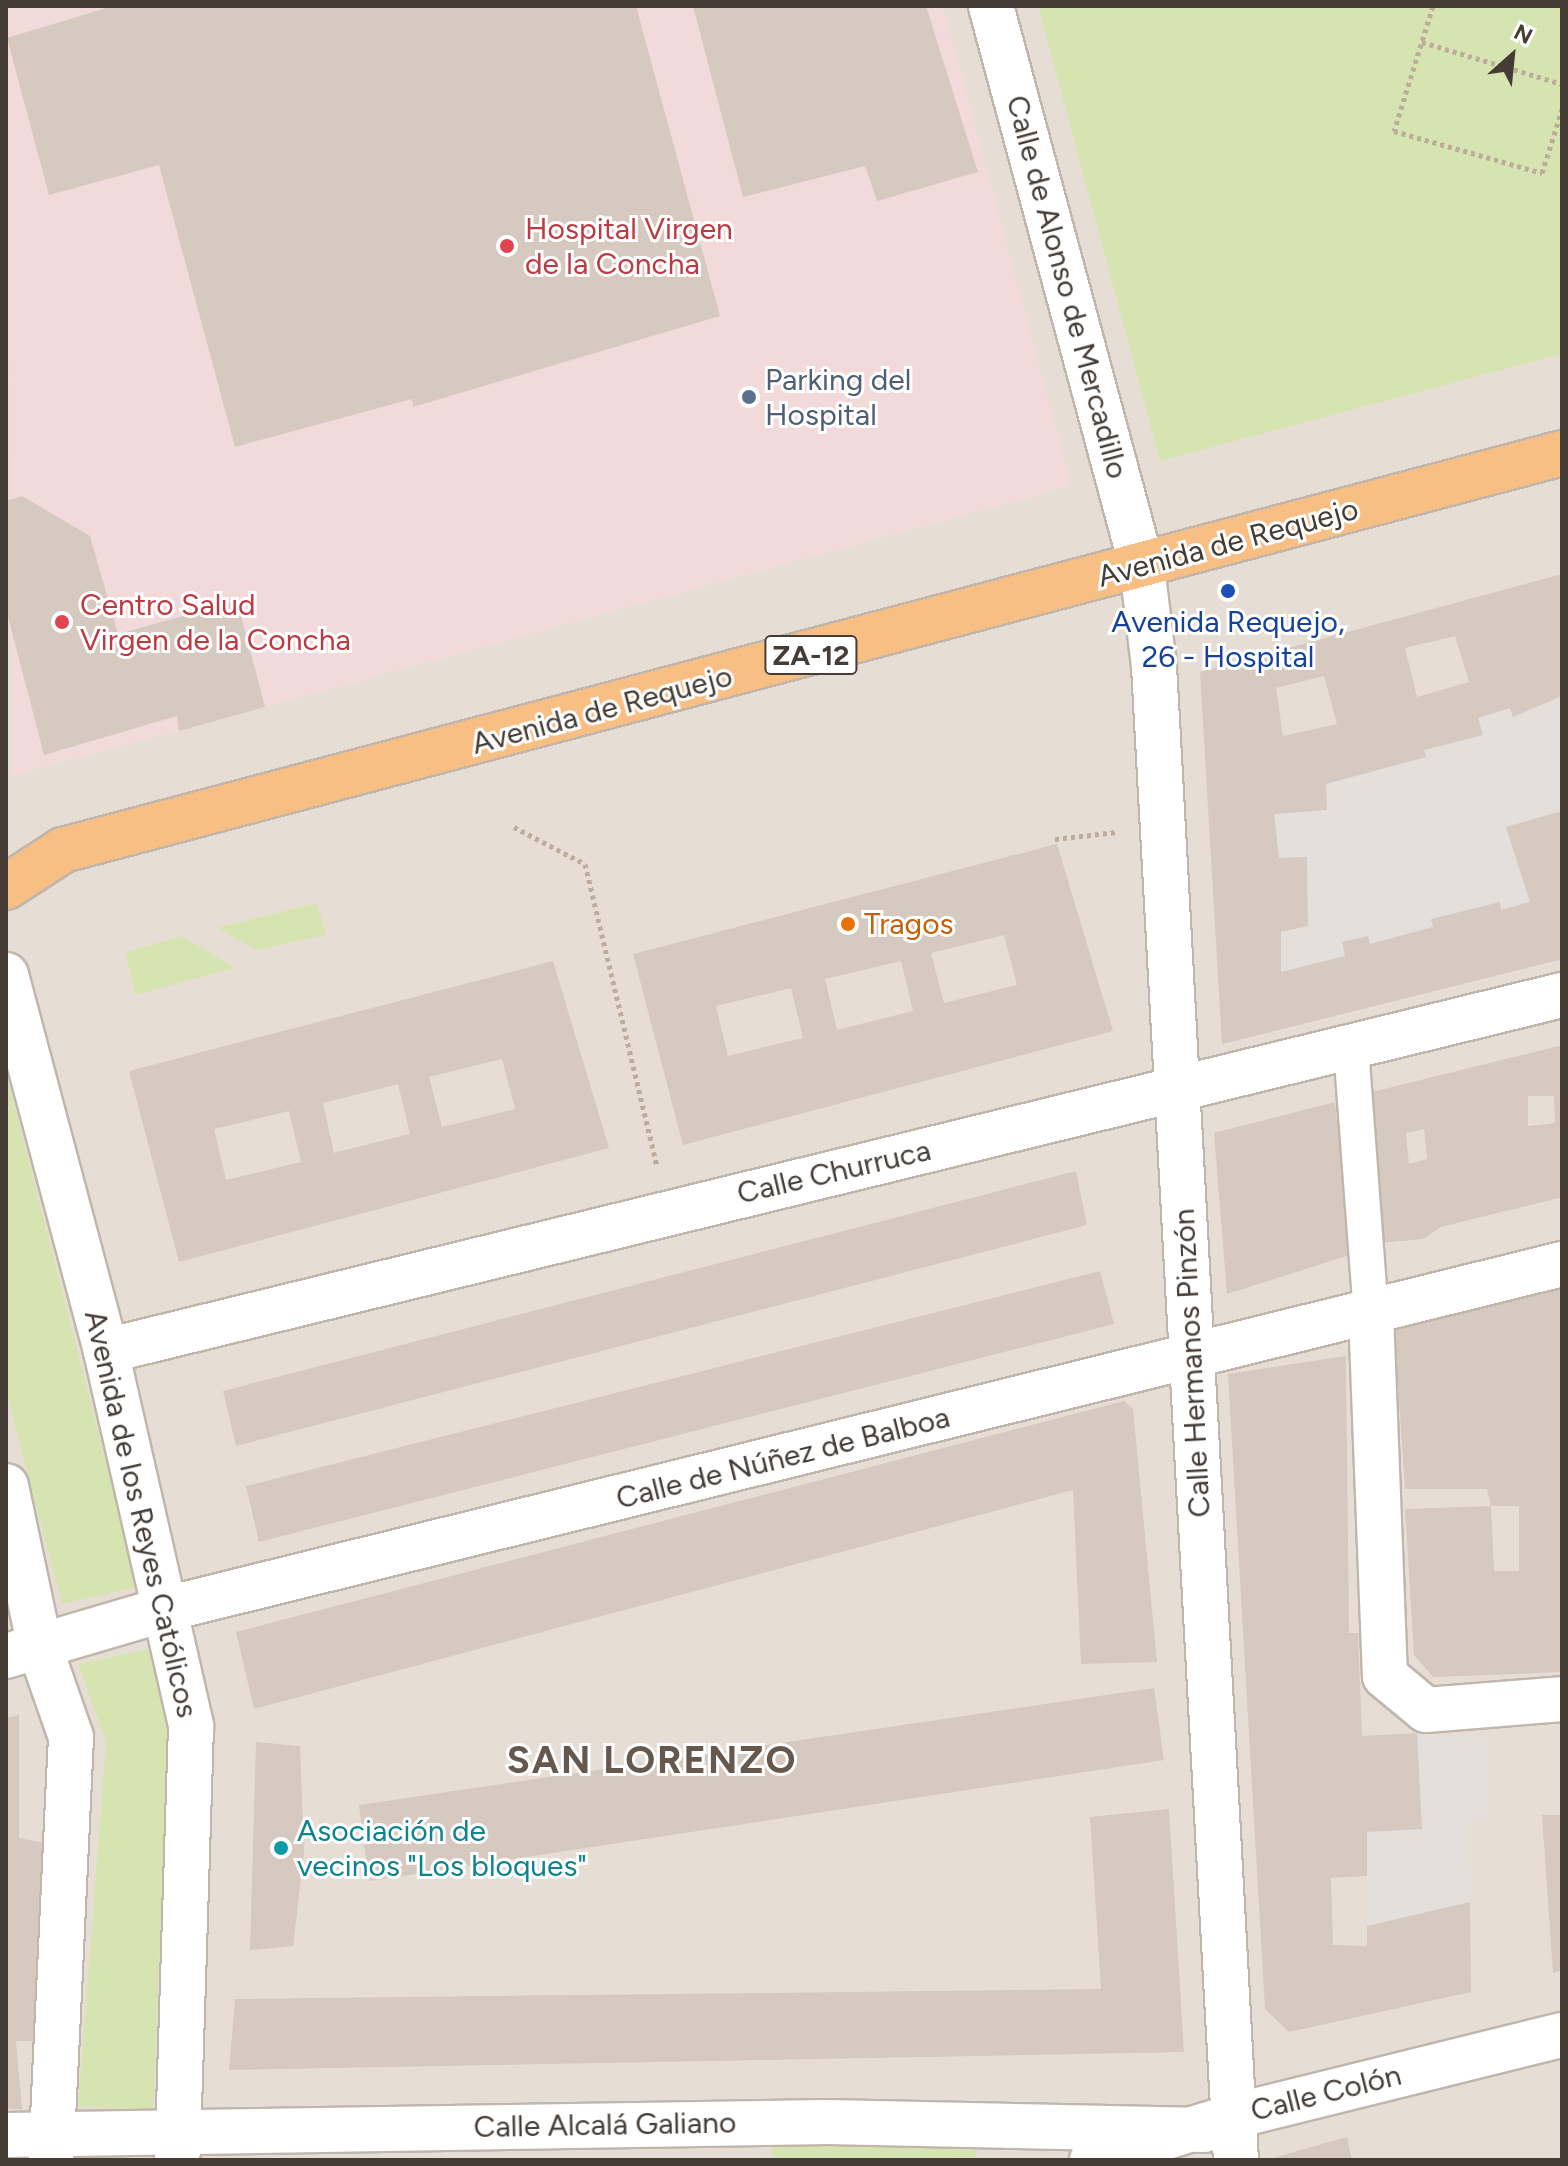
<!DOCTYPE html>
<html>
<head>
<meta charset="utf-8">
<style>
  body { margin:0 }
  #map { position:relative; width:1568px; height:2166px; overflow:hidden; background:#f2ede6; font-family:Figtree,sans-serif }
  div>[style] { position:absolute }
  .residential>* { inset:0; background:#e6ded5 }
  .industrial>* { inset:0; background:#e4dfdb }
  .medical>* { inset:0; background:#f2dadb }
  .green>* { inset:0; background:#d6e4b1 }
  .building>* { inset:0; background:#d6c9bf }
  .path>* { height:5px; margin-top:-2.5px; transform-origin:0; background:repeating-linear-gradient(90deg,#beac9b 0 4px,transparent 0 8px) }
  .roads { filter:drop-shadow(2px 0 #c0b6ac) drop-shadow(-2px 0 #c0b6ac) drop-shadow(0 2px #c0b6ac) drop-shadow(0 -2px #c0b6ac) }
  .pedestrian>* { height:34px; margin:-17px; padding:0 17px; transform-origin:17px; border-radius:17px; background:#fff }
  .minor>* { height:44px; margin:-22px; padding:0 22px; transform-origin:22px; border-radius:22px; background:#fff }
  .trunk>* { height:44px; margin:-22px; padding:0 22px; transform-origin:22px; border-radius:22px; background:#f8bf84 }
  .dots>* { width:22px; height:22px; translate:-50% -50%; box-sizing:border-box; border:4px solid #fff; border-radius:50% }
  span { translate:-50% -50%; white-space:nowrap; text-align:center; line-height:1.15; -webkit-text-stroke:6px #fff; paint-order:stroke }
  .shield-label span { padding:2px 6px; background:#fff; border:2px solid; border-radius:6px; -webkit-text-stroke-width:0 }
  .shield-label { font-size:28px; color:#453c36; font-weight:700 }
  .health-label { font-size:30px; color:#be3a42 }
  .left { translate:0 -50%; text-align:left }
  .street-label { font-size:30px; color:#453c36 }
  .service-label { font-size:30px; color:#4e5e75 }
  .transit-label { font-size:30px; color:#164399 }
  .food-label { font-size:30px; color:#c56008 }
  .culture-label { font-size:30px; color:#0d838f }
  .district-label { font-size:38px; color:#67584e; font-weight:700; letter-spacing:2px }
  .frame { position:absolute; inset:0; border:8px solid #453c36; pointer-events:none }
  .north { position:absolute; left:1472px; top:16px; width:80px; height:80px; -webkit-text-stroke:6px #fff; paint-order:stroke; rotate:27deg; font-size:22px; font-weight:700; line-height:32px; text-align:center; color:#453c36 }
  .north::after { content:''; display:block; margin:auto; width:28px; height:36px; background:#453c36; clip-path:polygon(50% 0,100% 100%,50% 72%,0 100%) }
</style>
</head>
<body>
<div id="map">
  <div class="residential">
    <div style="clip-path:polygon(6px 6px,1562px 6px,1562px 2160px,6px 2160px)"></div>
  </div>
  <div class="industrial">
    <div style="clip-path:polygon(1562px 696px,1562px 811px,1530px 902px,1431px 919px,1433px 927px,1370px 944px,1367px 936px,1342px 942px,1345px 956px,1281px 972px,1281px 932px,1306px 857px,1279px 858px,1274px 814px,1327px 810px,1326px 784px,1482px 735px,1478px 718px,1510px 708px,1513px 716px)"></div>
    <div style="clip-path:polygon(1417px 1733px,1487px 1735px,1490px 1818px,1467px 1819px,1470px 1902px,1367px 1926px,1367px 1832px,1422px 1829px)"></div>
  </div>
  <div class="medical">
    <div style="clip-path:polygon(6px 6px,943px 6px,1071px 486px,12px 776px)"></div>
  </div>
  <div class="green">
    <div style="clip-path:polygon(1038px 6px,1562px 6px,1562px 354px,1160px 461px)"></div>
    <div style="clip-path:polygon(317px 903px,326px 935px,257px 950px,217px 928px)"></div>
    <div style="clip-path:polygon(182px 936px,235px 968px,135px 995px,126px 952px)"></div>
    <div style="clip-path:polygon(6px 1072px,138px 1587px,62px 1604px,6px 1392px)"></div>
    <div style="clip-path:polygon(148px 1649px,169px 1728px,153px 2111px,78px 2106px,106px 1742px,78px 1664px)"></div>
    <div style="clip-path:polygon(770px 2138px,976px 2140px,977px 2157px,773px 2160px)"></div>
  </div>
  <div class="building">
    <div style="clip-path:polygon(113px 6px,636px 6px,720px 316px,413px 407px,412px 399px,235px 447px,159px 165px,49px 195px,7px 38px)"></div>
    <div style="clip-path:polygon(693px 6px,926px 6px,978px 172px,877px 201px,865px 166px,743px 197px)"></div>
    <div style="clip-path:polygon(22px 496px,90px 536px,118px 634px,237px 601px,265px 707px,179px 731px,177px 716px,44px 755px,6px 609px,6px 501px)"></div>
    <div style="clip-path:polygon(evenodd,1562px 574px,1562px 696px,1513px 717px,1510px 708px,1478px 718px,1483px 735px,1424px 750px,1426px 757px,1326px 784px,1327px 810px,1274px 814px,1279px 858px,1307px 857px,1308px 926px,1281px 932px,1281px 972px,1345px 956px,1342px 942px,1368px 936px,1370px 944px,1433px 927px,1431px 919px,1500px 902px,1501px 910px,1530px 902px,1506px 827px,1562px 811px,1562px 959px,1222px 1044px,1200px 672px,1562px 574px,1455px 636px,1469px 682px,1417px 697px,1405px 648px,1455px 636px,1562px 574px,1324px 676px,1337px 724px,1283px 736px,1276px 688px,1324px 676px)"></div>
    <div style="clip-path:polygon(evenodd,1057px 844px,1113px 1031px,683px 1145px,633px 954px,1057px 844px,1004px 935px,1017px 985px,944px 1003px,931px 953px,1004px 935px,1057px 844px,901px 961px,913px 1011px,837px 1030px,825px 979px,901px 961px,1057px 844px,791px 988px,803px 1038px,728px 1056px,716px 1006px,791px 988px)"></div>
    <div style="clip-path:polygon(evenodd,553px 961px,609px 1148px,179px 1262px,129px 1071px,553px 961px,502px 1059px,515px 1109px,442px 1127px,429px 1077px,502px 1059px,553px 961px,398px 1084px,410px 1134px,334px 1153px,323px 1103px,398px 1084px,553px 961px,289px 1111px,301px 1162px,226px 1180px,214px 1129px,289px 1111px)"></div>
    <div style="clip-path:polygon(evenodd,1562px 1045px,1562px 1197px,1441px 1227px,1423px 1239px,1370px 1244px,1364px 1094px,1562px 1045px,1528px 1096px,1554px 1096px,1555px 1123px,1528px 1126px,1528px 1096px,1562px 1045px,1424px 1129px,1427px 1159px,1409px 1164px,1406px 1133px,1424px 1129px)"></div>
    <div style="clip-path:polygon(1335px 1102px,1350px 1255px,1227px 1294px,1214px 1133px)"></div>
    <div style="clip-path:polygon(1076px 1171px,1087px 1225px,236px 1446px,223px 1391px)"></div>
    <div style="clip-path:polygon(1100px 1271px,1114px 1324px,259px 1542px,246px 1486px)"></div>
    <div style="clip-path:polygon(1562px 1285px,1562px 1672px,1433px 1677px,1414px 1655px,1405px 1509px,1491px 1506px,1494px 1571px,1519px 1571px,1519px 1506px,1491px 1506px,1487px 1489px,1405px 1489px,1394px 1326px)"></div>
    <div style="clip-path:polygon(1346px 1356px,1349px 1633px,1358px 1633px,1362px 1736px,1417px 1733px,1422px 1829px,1367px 1832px,1367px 1876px,1331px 1878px,1333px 1945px,1367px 1946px,1367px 1926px,1470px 1902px,1471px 1992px,1289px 2032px,1265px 2009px,1228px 1374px)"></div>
    <div style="clip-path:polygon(1124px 1401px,1133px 1409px,1157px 1662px,1081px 1664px,1073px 1490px,254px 1709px,236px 1632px)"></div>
    <div style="clip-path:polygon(1154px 1688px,1164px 1760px,369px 1881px,359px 1805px)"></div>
    <div style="clip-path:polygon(19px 1715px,19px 1838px,50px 1844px,37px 2041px,16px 2041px,22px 2109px,6px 2109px,6px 1718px)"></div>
    <div style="clip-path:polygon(256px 1742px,300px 1746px,304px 1853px,293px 1946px,250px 1950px)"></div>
    <div style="clip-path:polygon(1169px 1809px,1184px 2052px,229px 2070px,235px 1999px,1101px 1989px,1090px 1817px)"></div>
    <div style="clip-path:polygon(1542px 1815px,1562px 1815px,1562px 1970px,1553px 1973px)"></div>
    <div style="clip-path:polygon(1347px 2137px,1352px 2160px,1276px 2160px,1276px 2157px)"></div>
  </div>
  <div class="path">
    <div style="left:1433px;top:6px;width:131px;rotate:107.3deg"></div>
    <div style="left:1394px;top:131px;width:154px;rotate:15.8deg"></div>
    <div style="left:1542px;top:173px;width:67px;rotate:-72.6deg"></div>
    <div style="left:1422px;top:42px;width:146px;rotate:16.7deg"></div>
    <div style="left:514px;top:827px;width:80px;rotate:27.5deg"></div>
    <div style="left:585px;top:864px;width:310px;rotate:76.6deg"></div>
    <div style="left:1055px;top:839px;width:62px;rotate:-6.4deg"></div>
  </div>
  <div class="roads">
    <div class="pedestrian">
      <div style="left:1351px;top:1048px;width:266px;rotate:85.7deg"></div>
    </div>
    <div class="minor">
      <div style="left:991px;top:6px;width:581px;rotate:74.94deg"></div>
      <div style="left:1142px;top:567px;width:100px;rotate:83.1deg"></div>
      <div style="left:1154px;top:666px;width:1496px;rotate:86.86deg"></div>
      <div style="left:6px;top:975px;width:389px;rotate:75.1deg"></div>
      <div style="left:106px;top:1351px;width:385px;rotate:77.2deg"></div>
      <div style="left:191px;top:1726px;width:434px;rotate:91.8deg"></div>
      <div style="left:1371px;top:1313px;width:363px;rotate:87.8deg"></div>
      <div style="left:1385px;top:1676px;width:53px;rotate:39.7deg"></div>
      <div style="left:1426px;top:1710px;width:136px;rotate:-4.6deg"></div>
      <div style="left:106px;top:1351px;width:1499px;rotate:-13.74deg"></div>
      <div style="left:6px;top:1486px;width:166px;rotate:78.1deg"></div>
      <div style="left:40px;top:1648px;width:94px;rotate:70.8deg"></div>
      <div style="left:71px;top:1737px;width:423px;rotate:92.7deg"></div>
      <div style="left:6px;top:1656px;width:167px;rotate:-16.4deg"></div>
      <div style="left:166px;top:1609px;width:1438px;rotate:-13.88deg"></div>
      <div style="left:6px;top:2135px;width:821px;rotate:-0.91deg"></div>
      <div style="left:827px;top:2122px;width:377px;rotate:1.2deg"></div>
      <div style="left:1092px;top:2160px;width:149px;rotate:-17.2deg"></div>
      <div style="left:1234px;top:2116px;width:338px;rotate:-13.9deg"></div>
    </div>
    <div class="trunk">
      <div style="left:6px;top:887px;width:68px;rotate:-33deg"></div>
      <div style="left:63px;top:850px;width:1551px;rotate:-14.83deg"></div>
    </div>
  </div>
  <div class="dots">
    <div style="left:507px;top:246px;background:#e0444e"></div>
    <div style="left:749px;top:397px;background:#5c6f8a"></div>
    <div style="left:1228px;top:591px;background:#1a4fb4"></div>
    <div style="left:62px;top:622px;background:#e0444e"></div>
    <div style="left:848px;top:924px;background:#e8710a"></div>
    <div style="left:281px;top:1848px;background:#0f9aa8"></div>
  </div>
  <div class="shield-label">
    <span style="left:811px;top:655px">ZA-12</span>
  </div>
  <div class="health-label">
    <span class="left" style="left:525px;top:246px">Hospital Virgen<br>de la Concha</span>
    <span class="left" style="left:80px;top:622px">Centro Salud<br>Virgen de la Concha</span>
  </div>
  <div class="street-label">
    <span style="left:1067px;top:287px;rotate:75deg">Calle de Alonso de Mercadillo</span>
    <span style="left:1228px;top:543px;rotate:-15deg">Avenida de Requejo</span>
    <span style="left:602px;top:710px;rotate:-15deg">Avenida de Requejo</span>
    <span style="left:834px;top:1172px;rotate:-13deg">Calle Churruca</span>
    <span style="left:1192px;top:1363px;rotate:-93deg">Calle Hermanos Pinzón</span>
    <span style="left:783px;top:1458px;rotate:-14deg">Calle de Núñez de Balboa</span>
    <span style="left:141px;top:1514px;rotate:77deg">Avenida de los Reyes Católicos</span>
    <span style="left:1326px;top:2093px;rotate:-14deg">Calle Colón</span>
    <span style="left:605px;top:2125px;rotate:-1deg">Calle Alcalá Galiano</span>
  </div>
  <div class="service-label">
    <span class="left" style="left:765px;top:397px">Parking del<br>Hospital</span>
  </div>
  <div class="transit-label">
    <span style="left:1228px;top:639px">Avenida Requejo,<br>26 - Hospital</span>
  </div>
  <div class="food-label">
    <span class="left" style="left:864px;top:924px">Tragos</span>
  </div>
  <div class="culture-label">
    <span class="left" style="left:297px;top:1848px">Asociación de<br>vecinos "Los bloques"</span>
  </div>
  <div class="district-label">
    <span style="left:652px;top:1761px">SAN LORENZO</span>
  </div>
  <div class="frame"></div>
  <div class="north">N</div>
</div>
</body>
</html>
